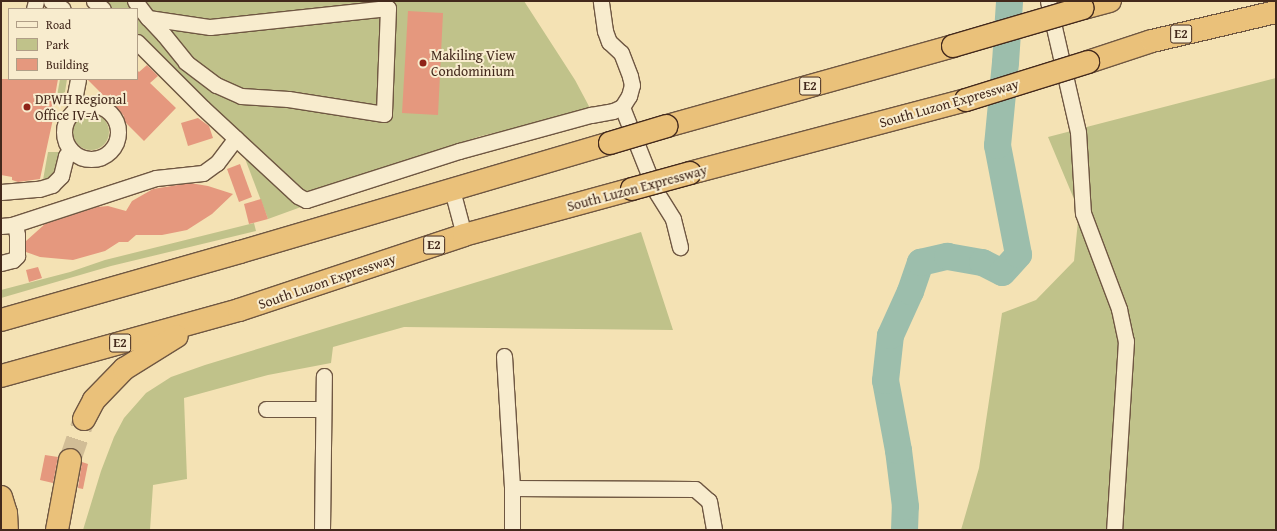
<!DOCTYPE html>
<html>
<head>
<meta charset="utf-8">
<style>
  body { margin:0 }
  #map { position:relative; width:1277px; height:531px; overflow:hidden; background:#f4e2b4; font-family:"Gentium Book Plus",serif }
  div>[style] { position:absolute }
  .green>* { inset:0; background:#c0c28a }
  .round { border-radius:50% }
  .river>* { height:27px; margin:-13.5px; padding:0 13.5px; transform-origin:13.5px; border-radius:13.5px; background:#9cbeac }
  .building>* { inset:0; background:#e5987e }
  .highway-tunnel>* { height:22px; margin-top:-11px; transform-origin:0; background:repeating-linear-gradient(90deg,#d1bd96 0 22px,transparent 0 33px) }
  .roads { filter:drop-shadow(1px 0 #6f5742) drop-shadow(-1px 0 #6f5742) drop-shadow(0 1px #6f5742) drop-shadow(0 -1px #6f5742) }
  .minor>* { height:15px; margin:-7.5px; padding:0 7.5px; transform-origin:7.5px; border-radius:7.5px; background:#f8ecce }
  .minor>.ring { margin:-7.5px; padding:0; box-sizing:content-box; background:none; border:15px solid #f8ecce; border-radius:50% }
  .highway>* { height:22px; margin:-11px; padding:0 11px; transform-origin:11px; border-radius:11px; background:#eac17a }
  .bridges { filter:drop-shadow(1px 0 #43291c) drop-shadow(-1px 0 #43291c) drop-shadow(0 1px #43291c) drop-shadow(0 -1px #43291c) }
  .highway-bridge>* { height:22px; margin:-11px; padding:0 11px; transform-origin:11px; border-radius:11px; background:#eac17a }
  .dots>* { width:11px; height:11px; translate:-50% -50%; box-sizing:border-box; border:2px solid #f8ecce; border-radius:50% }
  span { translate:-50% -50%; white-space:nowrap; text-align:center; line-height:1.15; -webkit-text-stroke:4px #f8ecce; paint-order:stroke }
  .shield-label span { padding:1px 3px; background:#f8ecce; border:1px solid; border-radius:3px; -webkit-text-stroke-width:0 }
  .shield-label { font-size:13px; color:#43291c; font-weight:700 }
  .poi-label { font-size:14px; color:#43291c }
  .left { translate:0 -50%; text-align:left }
  .street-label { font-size:14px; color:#43291c }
  .frame { position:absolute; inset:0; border:2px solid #43291c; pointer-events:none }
  .legend { position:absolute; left:8px; top:8px; width:130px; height:72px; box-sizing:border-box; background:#f8ecce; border:1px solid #b09e87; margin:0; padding:5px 7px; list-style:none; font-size:12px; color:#43291c }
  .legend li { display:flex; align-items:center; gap:8px; height:20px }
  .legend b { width:20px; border:1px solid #b09e87 }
</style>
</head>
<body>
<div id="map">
  <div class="green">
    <div style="clip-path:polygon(99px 1px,524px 1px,575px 80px,591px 110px,481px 136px,304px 193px,137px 37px,137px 9px,108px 9px)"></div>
    <div style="clip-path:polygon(1276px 78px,1276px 530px,961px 530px,979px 468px,1002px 313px,1036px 300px,1074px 261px,1079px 211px,1048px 137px)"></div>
    <div style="clip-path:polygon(60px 79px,67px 79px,65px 92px,57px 96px)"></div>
    <div class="round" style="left:73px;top:114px;width:36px;height:36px"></div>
    <div style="clip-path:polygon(241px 148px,312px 203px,268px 219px)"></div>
    <div style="clip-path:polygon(48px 152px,60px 152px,60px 155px,57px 160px,55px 173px,51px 177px,43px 180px)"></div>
    <div style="clip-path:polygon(254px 223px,256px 231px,111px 266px,1px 298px,1px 290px,70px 272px,105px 260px)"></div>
    <div style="clip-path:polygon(641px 232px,673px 330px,404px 327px,333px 347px,331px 363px,268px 375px,184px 398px,187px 479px,153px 485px,150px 530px,83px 530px,101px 471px,114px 437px,124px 418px,146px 393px,171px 377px,205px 365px)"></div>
  </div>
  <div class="river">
    <div style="left:904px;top:530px;width:24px;rotate:-88deg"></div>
    <div style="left:905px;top:506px;width:56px;rotate:-97.1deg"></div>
    <div style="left:898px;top:450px;width:71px;rotate:-100.5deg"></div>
    <div style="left:885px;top:380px;width:45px;rotate:-83.7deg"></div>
    <div style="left:890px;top:335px;width:48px;rotate:-65.6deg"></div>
    <div style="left:910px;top:291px;width:31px;rotate:-71deg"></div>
    <div style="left:920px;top:262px;width:28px;rotate:-13deg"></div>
    <div style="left:947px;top:256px;width:36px;rotate:10deg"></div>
    <div style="left:982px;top:262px;width:22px;rotate:27deg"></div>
    <div style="left:1002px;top:272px;width:24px;rotate:-48deg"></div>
    <div style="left:1018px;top:254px;width:111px;rotate:-100.9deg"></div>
    <div style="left:997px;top:145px;width:83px;rotate:-84.5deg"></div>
    <div style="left:1005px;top:62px;width:61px;rotate:-86.2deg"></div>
  </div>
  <div class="building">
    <div style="clip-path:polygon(408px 11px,443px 13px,438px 115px,402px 113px)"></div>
    <div style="clip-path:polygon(147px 65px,158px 76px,150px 83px,176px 108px,144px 141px,122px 119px,124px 116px,87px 79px,137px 79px,137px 70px,139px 72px)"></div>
    <div style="clip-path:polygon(1px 79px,58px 79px,51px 118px,53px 119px,40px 179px,18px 182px,12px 180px,12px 177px,1px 175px)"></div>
    <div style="clip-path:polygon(198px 118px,209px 126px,213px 138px,188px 146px,181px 123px)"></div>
    <div style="clip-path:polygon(240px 164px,252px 197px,239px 202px,227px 169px)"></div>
    <div style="clip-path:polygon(190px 183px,208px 186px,233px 194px,212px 214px,187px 230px,162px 235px,136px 235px,128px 242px,119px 242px,105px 251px,73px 260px,40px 257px,26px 252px,26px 241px,45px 224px,97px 207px,108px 206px,126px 211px,132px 201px,153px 189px)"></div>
    <div style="clip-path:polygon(261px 199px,268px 219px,249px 224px,244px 204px)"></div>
    <div style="clip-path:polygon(38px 267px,42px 278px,29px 282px,26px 270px)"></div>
    <div style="clip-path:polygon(45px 455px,58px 457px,53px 483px,40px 480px)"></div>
    <div style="clip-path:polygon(82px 462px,88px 464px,83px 489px,78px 488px)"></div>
  </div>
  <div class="highway-tunnel">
    <div style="left:70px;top:460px;width:43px;rotate:-71.1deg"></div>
  </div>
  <div class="roads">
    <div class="minor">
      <div style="left:51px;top:1px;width:14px;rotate:34deg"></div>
      <div style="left:94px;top:1px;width:12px;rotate:42deg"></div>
      <div style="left:135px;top:1px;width:21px;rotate:53deg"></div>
      <div style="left:148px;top:18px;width:63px;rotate:8.3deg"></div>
      <div style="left:210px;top:27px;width:179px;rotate:-6.1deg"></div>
      <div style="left:388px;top:8px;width:106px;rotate:92.2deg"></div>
      <div style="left:384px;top:114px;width:97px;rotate:-171.1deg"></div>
      <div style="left:288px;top:99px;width:47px;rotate:-176.3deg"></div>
      <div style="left:241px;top:96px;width:27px;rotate:-156deg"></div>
      <div style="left:216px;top:85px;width:38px;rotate:-143deg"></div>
      <div style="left:186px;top:62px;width:35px;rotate:-129deg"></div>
      <div style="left:164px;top:35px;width:23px;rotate:-133deg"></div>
      <div style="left:1048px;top:1px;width:134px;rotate:77.1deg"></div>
      <div style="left:1078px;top:132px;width:81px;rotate:86.5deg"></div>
      <div style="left:1083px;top:213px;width:103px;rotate:69.4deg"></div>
      <div style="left:1119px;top:309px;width:33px;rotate:78deg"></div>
      <div style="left:1126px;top:341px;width:189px;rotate:93.6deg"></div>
      <div style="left:34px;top:9px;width:8px;rotate:-76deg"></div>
      <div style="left:137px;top:42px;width:93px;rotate:45deg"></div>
      <div style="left:203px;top:108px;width:129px;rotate:42.8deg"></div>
      <div style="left:298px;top:196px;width:9px;rotate:27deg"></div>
      <div style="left:306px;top:200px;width:161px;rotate:-17.8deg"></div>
      <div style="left:459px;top:151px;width:137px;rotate:-15.3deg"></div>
      <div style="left:591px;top:115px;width:22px;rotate:-10deg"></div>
      <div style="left:613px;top:111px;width:10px;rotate:-24deg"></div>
      <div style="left:622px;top:107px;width:13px;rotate:-58deg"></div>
      <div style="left:629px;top:96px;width:11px;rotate:-75deg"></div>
      <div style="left:632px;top:85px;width:9px;rotate:-103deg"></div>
      <div style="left:630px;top:76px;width:25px;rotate:-111deg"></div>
      <div style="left:621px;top:53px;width:16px;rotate:-137deg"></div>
      <div style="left:609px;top:42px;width:12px;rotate:-110deg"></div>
      <div style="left:605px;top:31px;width:30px;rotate:-98deg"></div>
      <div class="ring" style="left:64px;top:105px;width:39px;height:39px"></div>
      <div style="left:622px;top:107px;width:89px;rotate:68.3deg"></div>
      <div style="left:655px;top:190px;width:34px;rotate:58deg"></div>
      <div style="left:673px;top:219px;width:29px;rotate:76deg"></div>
      <div style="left:76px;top:108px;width:8px;rotate:-104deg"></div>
      <div style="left:74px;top:100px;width:21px;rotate:-79deg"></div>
      <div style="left:452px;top:190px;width:47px;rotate:75.1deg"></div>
      <div style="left:1px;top:192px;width:38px;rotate:-5deg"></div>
      <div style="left:39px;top:189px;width:14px;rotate:-17deg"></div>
      <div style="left:52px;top:185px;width:13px;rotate:-45deg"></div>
      <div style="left:61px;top:176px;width:21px;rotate:-76deg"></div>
      <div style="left:66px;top:156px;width:7px;rotate:-56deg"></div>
      <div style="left:1px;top:226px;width:11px;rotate:-5deg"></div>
      <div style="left:12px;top:225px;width:151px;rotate:-18.1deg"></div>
      <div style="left:156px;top:178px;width:47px;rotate:-6.1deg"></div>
      <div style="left:203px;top:173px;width:17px;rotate:-36deg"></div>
      <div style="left:217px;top:163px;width:31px;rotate:-53deg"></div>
      <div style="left:1px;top:263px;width:12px;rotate:-14deg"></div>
      <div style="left:13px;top:260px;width:6px;rotate:-45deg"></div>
      <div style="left:17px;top:256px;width:21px;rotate:-90deg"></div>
      <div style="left:17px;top:235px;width:11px;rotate:-100deg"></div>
      <div style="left:504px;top:356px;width:132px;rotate:86.5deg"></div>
      <div style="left:512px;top:488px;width:42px;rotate:90deg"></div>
      <div style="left:266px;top:409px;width:57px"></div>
      <div style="left:512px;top:488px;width:183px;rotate:0.3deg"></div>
      <div style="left:695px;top:489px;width:18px;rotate:41deg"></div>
      <div style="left:709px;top:501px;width:29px;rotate:80deg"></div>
      <div style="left:322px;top:530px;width:154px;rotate:-89.3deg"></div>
    </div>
    <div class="highway">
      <div style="left:1083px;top:8px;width:28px;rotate:-15deg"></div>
      <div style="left:1088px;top:62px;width:67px;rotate:-18.2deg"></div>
      <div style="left:1152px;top:41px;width:127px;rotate:-13.2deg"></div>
      <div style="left:667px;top:126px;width:297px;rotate:-15.6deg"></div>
      <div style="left:690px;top:173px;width:285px;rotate:-14.8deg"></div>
      <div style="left:1px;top:320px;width:248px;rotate:-15.9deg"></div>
      <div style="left:240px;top:252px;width:386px;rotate:-16.4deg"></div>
      <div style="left:1px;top:376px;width:247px;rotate:-15.5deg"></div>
      <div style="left:239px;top:310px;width:237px;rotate:-18.4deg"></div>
      <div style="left:464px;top:235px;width:174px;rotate:-15.3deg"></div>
      <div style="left:84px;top:419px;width:21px;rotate:-62deg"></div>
      <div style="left:94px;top:400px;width:43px;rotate:-45.9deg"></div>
      <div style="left:124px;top:369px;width:62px;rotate:-31.9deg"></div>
      <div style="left:1px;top:497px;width:17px;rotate:73deg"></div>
      <div style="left:6px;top:513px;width:17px;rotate:87deg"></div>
      <div style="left:57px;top:530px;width:71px;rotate:-79.5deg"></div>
    </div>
  </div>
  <div class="bridges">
    <div class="highway-bridge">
      <div style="left:953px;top:46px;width:135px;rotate:-16.3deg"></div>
      <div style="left:966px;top:100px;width:128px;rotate:-17.3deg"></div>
      <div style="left:610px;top:143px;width:59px;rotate:-16.6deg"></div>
      <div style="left:632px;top:189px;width:60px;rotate:-15.4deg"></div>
    </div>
  </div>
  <div class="dots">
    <div style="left:423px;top:63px;background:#8f2418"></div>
    <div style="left:27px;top:107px;background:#8f2418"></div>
  </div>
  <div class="shield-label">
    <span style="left:1181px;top:34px">E2</span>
    <span style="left:810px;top:86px">E2</span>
    <span style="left:434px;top:245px">E2</span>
    <span style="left:120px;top:343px">E2</span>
  </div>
  <div class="poi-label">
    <span class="left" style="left:431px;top:63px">Makiling View<br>Condominium</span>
    <span class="left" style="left:35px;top:107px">DPWH Regional<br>Office IV-A</span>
  </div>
  <div class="street-label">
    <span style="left:949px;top:103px;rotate:-16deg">South Luzon Expressway</span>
    <span style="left:637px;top:188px;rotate:-15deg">South Luzon Expressway</span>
    <span style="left:327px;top:281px;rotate:-19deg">South Luzon Expressway</span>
  </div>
  <div class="frame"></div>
  <ul class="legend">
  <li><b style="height:5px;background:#f8ecce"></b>Road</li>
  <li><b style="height:11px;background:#c0c28a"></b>Park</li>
  <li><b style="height:11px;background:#e5987e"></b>Building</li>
  </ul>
</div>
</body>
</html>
